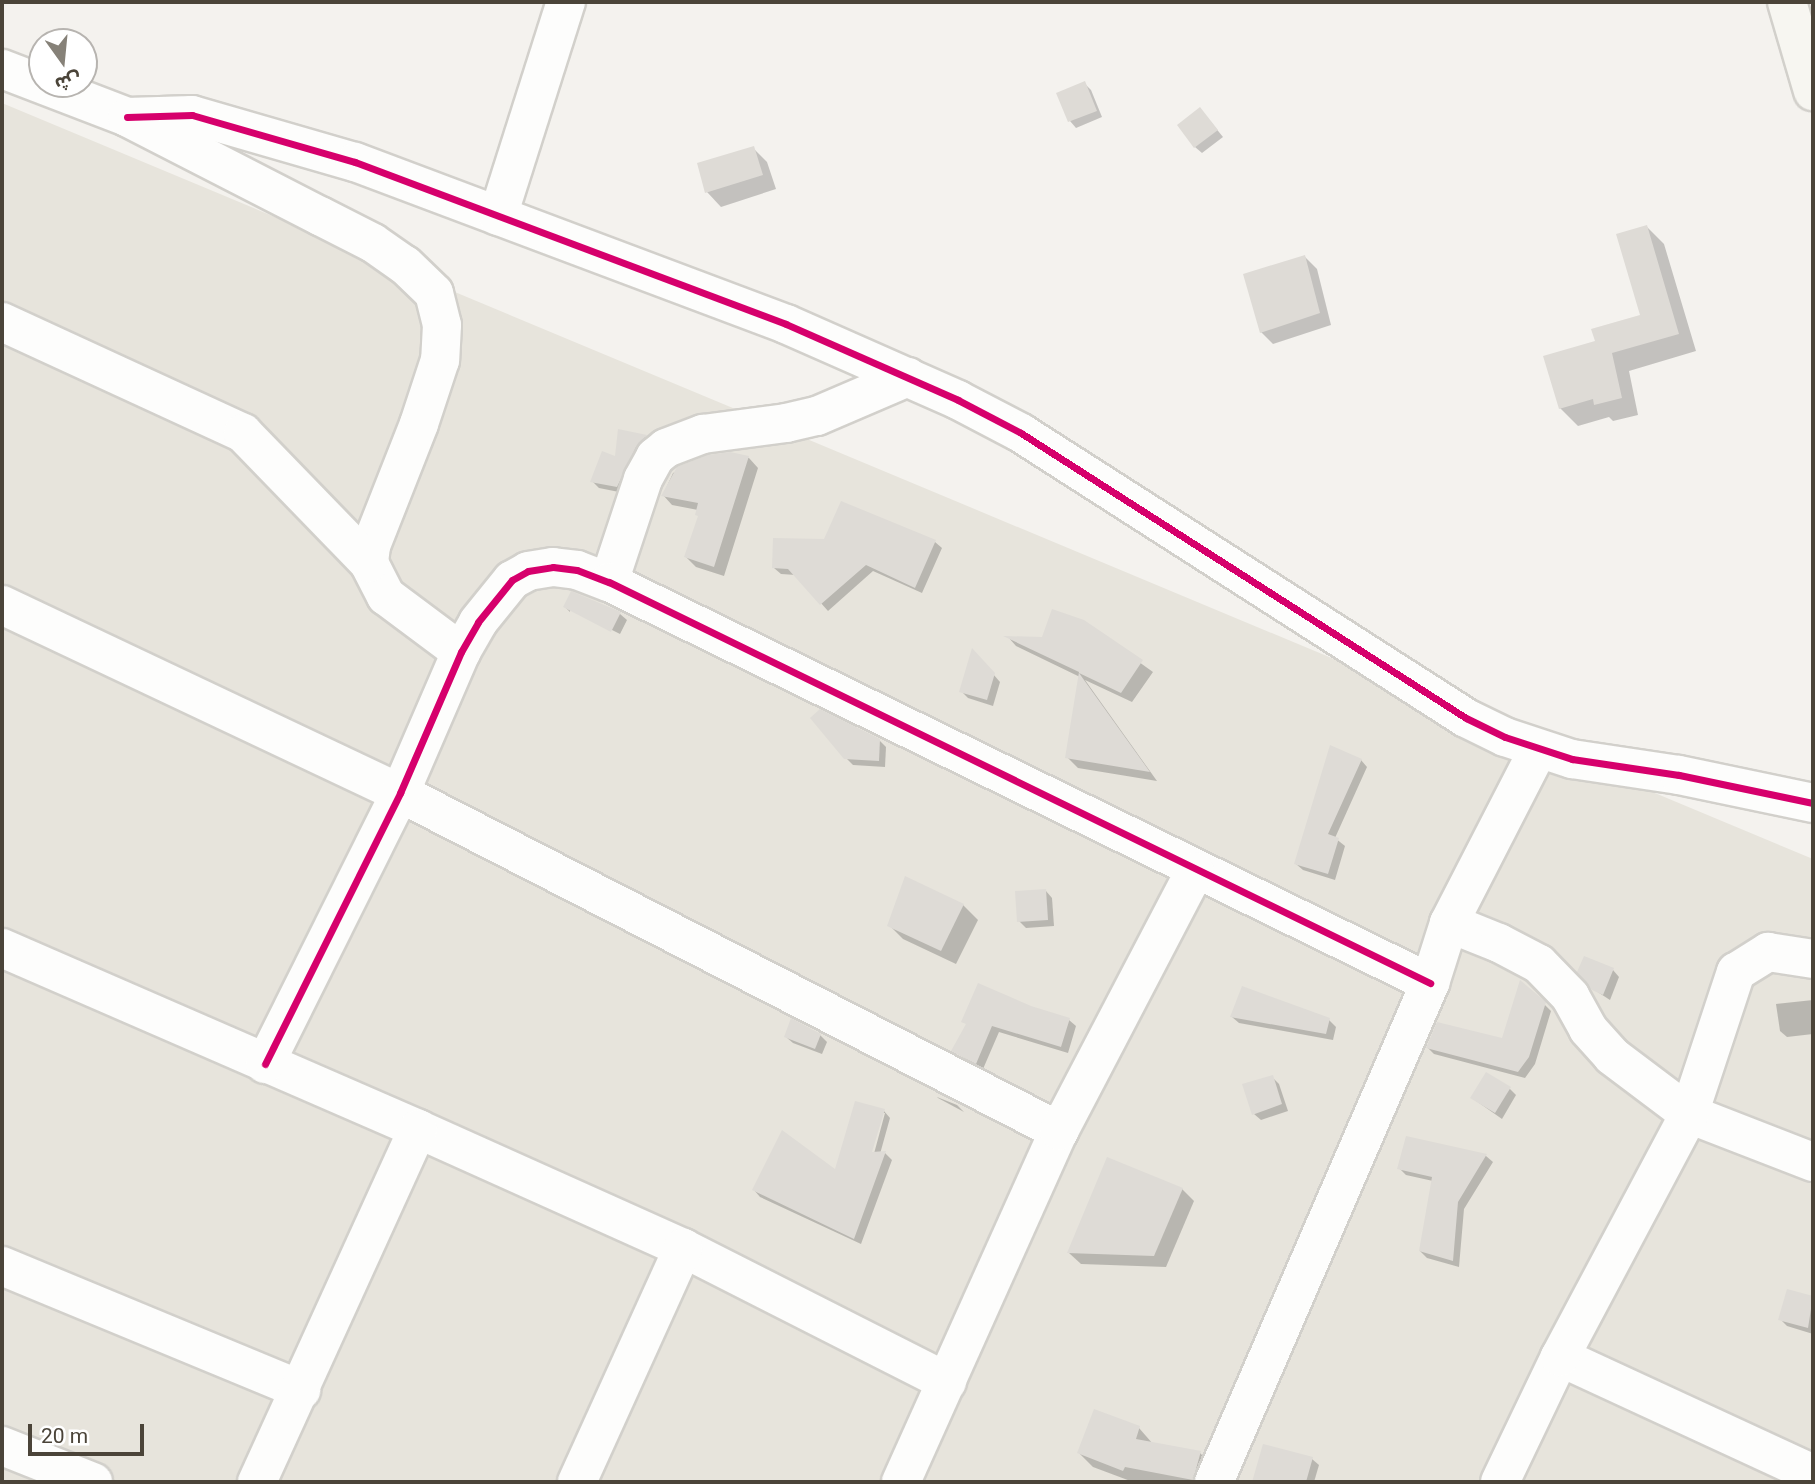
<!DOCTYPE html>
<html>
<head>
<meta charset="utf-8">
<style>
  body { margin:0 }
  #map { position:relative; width:1815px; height:1484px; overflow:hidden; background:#f4f2ee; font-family:Roboto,"Noto Sans Arabic",sans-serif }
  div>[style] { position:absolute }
  .residential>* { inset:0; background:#e7e4dc }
  .shadow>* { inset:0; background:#0003 }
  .building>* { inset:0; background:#dedbd6 }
  .roads { filter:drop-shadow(2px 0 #d2d0cb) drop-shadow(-2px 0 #d2d0cb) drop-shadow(0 2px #d2d0cb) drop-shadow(0 -2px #d2d0cb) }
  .street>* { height:38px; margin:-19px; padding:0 19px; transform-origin:19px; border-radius:19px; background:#fdfdfc }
  .secondary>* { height:38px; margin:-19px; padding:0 19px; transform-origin:19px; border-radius:19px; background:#f7f6f1 }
  .cycleway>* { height:7px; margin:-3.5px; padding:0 3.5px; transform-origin:3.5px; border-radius:3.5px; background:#d6006c }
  span { translate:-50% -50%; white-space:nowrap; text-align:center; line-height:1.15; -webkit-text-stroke:7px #fff; paint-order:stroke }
  .frame { position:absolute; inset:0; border:4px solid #4b4439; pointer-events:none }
  .north { position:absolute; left:28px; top:28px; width:70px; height:70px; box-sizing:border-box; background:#fff; border:2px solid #b7b4b0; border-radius:50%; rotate:165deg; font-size:19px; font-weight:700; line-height:28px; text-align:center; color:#4b4439 }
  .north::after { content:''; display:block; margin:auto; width:24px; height:32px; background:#868178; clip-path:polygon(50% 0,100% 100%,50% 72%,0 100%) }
  .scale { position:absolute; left:28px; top:1424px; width:116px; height:32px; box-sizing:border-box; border:4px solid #4b4439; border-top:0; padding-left:9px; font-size:21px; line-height:24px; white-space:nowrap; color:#4b4439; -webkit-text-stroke:5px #fff; paint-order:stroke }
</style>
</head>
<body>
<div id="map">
  <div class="residential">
    <div style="clip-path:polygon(2px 103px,1813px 859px,1813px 1482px,2px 1482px)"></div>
  </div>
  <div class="shadow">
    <div style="clip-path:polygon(1084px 83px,1091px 90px,1102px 117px,1076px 128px,1070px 121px)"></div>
    <div style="clip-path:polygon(1206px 116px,1223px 137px,1202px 153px,1195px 147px)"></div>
    <div style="clip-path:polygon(753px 148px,767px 162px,776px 189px,721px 207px,707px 192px)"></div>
    <div style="clip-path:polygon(1647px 227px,1664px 244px,1696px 351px,1629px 371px,1638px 415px,1613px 421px,1609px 417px,1578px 426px,1560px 408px,1597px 343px,1642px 316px)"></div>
    <div style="clip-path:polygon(1305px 257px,1317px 269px,1331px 325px,1273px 344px,1261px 332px)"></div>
    <div style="clip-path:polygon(620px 432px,646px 437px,652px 443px,624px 493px,599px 488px,592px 481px,617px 458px)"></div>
    <div style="clip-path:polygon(730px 454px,749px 458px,758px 468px,724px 576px,696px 567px,686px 557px,699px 518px,698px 510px,672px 505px,663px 495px,673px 473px,709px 457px)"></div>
    <div style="clip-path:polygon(935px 542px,942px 548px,922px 593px,873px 571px,828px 611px,796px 575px,781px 574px,774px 568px)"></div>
    <div style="clip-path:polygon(572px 594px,620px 614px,627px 620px,620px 634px,570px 609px,570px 612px,565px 607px)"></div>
    <div style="clip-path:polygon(1083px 622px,1153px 672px,1132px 702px,1085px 680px,1157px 781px,1078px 768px,1067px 757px,1080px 677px,1016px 646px,1008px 637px,1043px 639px)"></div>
    <div style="clip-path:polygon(978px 657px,1000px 682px,993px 706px,968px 698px,961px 691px)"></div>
    <div style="clip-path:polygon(879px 740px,886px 747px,885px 767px,853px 765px,846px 758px)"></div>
    <div style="clip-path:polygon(1361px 760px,1367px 767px,1335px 838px,1345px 846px,1335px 880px,1303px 870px,1296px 864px)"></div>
    <div style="clip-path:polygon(1046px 891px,1052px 898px,1054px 926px,1026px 928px,1019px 921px)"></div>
    <div style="clip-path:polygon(963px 905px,978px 920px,956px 964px,903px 939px,889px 925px)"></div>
    <div style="clip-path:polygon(1613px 970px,1619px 977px,1610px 1000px,1593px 989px)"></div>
    <div style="clip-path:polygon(1813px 1000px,1813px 1034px,1787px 1037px,1780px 1031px,1776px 1004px)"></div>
    <div style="clip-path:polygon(1544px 1004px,1551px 1011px,1535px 1064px,1525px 1078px,1434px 1054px,1428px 1048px,1503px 1040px)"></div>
    <div style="clip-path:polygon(1030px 1008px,1069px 1020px,1076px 1026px,1068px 1053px,999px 1032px,983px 1069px,953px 1051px,967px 1025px)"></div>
    <div style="clip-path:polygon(1232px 1017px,1329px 1020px,1336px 1027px,1333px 1040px,1239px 1023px)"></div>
    <div style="clip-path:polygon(820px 1035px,827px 1042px,822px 1054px,793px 1043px,786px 1037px)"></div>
    <div style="clip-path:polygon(1272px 1077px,1279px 1084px,1288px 1111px,1261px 1120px,1254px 1114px)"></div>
    <div style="clip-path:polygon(1510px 1089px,1516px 1095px,1502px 1119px,1472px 1098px)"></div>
    <div style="clip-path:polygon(937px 1097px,957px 1105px,964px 1112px,938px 1098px)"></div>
    <div style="clip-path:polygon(evenodd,856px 1103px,884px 1111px,890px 1118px,880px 1154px,885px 1153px,892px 1160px,861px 1244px,760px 1197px,754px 1190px,783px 1133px,836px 1172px,856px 1103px,882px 1113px,885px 1113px,872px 1161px,868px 1160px,882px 1113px)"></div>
    <div style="clip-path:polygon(1407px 1138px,1486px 1156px,1493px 1162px,1464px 1209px,1459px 1267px,1427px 1258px,1420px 1251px,1433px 1181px,1406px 1175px,1399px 1168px)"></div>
    <div style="clip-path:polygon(1182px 1189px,1194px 1201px,1166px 1267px,1081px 1264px,1069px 1253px)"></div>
    <div style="clip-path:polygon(1789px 1291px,1813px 1298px,1813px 1334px,1787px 1326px,1780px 1319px)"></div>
    <div style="clip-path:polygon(1139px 1428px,1153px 1444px,1200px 1453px,1214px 1467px,1210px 1482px,1133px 1482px,1093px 1467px,1079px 1453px)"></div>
    <div style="clip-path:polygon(1312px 1459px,1319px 1465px,1314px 1482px,1254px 1481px)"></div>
  </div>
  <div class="building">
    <div style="clip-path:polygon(1085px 81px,1097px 111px,1068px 122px,1056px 93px)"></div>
    <div style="clip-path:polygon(1200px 107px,1218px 130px,1194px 148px,1177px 125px)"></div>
    <div style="clip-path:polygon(754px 146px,763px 175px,705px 193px,697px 163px)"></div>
    <div style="clip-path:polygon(1647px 225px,1679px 334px,1612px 353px,1622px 398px,1594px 405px,1593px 399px,1559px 409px,1543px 356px,1595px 341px,1591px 329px,1640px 315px,1616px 234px)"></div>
    <div style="clip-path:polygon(1305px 255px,1320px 313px,1260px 333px,1243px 274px)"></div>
    <div style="clip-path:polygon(618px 429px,647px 435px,636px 447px,617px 487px,590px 482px,602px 451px,615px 456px)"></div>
    <div style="clip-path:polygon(730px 452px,749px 456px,714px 567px,684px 557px,698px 516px,695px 515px,698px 503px,661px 496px,677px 467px,708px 455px)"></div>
    <div style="clip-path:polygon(841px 501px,936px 540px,915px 588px,866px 565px,820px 605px,788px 569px,772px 568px,773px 538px,824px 539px)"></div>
    <div style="clip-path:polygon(571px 591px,621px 612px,611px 632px,563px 607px)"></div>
    <div style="clip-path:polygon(1052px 609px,1084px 620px,1143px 660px,1121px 693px,1079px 673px,1150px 772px,1065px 758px,1079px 672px,1003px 636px,1042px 637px)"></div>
    <div style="clip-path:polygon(972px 648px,995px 673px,987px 700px,959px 692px)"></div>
    <div style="clip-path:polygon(820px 709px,880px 739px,879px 761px,844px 759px,810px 718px)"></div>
    <div style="clip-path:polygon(1330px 745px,1362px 759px,1328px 834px,1339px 838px,1328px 874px,1294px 864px)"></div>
    <div style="clip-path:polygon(905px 876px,964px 904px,941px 951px,887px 926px)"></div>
    <div style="clip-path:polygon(1046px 889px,1048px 920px,1017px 922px,1015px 891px)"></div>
    <div style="clip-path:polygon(1584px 956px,1614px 968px,1603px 995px,1592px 990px,1577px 972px)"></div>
    <div style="clip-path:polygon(1520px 980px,1546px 1002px,1529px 1057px,1518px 1072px,1426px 1048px,1437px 1022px,1502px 1038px)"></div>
    <div style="clip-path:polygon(978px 983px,1031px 1006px,1070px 1018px,1061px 1047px,992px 1026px,976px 1064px,951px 1051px,966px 1024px,961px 1022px)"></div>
    <div style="clip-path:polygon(1242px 986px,1330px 1018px,1326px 1034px,1230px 1017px)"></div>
    <div style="clip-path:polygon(791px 1018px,821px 1034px,815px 1049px,784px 1037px)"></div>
    <div style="clip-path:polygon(1486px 1072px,1511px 1087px,1495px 1113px,1470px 1098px)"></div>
    <div style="clip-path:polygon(1273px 1075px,1282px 1104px,1252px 1115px,1242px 1084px)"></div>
    <div style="clip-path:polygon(855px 1101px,885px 1109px,872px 1152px,886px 1151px,854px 1239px,752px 1190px,782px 1130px,835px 1169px)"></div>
    <div style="clip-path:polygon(1406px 1136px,1487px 1154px,1458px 1202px,1453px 1261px,1419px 1251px,1432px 1177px,1397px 1169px)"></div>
    <div style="clip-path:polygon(1107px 1157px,1183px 1188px,1154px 1256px,1067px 1253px)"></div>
    <div style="clip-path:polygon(1787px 1289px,1813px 1296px,1808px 1328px,1778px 1320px)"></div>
    <div style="clip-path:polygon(1094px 1409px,1140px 1426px,1136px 1439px,1201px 1451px,1193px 1480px,1125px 1467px,1123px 1471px,1077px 1453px)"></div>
    <div style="clip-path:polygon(1263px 1444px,1313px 1457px,1306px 1482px,1252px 1482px)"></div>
  </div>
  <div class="roads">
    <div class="street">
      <div style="left:2px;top:69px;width:134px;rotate:21deg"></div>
      <div style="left:127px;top:117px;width:217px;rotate:27.2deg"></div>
      <div style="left:320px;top:216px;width:59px;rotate:27deg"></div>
      <div style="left:373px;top:243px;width:39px;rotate:35deg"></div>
      <div style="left:405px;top:265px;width:40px;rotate:44deg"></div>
      <div style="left:434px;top:293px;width:33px;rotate:76deg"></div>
      <div style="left:442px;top:325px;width:35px;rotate:93deg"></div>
      <div style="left:440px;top:360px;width:67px;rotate:108.2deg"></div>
      <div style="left:419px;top:424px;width:131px;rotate:111.5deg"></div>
      <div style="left:371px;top:546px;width:17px;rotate:97deg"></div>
      <div style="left:369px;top:563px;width:37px;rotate:63deg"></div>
      <div style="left:386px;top:596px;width:94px;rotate:36.7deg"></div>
      <div style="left:127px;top:117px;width:65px;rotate:-1.8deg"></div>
      <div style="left:192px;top:115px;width:170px;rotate:16.1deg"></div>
      <div style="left:355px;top:162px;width:460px;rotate:20.6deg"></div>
      <div style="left:786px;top:324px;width:188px;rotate:23.8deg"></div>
      <div style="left:958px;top:400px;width:71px;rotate:27.6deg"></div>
      <div style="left:1021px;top:433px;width:528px;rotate:32.64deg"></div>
      <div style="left:1466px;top:718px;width:43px;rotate:26deg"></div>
      <div style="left:1505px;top:737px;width:71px;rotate:18.2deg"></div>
      <div style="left:1572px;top:759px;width:108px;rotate:8.5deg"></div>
      <div style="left:1679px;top:775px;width:137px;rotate:11.8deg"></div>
      <div style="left:498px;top:216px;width:225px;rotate:-72.4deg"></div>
      <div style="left:2px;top:322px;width:265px;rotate:24.7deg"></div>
      <div style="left:243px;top:433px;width:181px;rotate:45.9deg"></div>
      <div style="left:609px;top:582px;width:108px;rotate:-71.7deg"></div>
      <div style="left:643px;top:479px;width:25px;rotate:-61deg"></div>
      <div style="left:655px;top:457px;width:14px;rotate:-39deg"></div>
      <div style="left:666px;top:448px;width:40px;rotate:-21deg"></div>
      <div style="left:703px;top:434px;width:84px;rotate:-7.5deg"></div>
      <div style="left:786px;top:423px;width:32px;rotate:-13deg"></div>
      <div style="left:817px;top:416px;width:99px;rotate:-23.2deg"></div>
      <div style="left:2px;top:605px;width:440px;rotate:25.3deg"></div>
      <div style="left:400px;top:793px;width:741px;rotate:27.15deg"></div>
      <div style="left:1449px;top:923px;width:54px;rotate:21.8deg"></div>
      <div style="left:1499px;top:943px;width:45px;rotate:27.7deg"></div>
      <div style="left:1539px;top:964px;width:45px;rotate:45.9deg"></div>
      <div style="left:1570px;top:996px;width:38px;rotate:61deg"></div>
      <div style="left:1588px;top:1029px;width:36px;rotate:48deg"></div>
      <div style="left:1612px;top:1056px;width:96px;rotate:37deg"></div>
      <div style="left:1689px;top:1114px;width:133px;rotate:21.2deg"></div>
      <div style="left:2px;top:948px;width:454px;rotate:23.5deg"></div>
      <div style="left:418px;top:1129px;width:290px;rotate:24.2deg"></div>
      <div style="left:683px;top:1248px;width:296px;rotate:26.9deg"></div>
      <div style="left:265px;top:1064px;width:303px;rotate:-63.5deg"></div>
      <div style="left:400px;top:793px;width:154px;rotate:-66.6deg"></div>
      <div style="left:461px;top:652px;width:34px;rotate:-60deg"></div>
      <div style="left:478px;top:622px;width:54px;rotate:-51deg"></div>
      <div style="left:512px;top:580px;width:18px;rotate:-29deg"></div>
      <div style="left:528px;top:571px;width:25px;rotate:-9deg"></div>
      <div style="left:553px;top:567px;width:24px;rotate:7deg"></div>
      <div style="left:577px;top:570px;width:34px;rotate:21deg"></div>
      <div style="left:609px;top:582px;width:914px;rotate:26.03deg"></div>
      <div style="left:2px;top:1266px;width:324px;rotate:22.5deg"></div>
      <div style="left:1560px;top:1357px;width:279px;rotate:24.8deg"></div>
      <div style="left:2px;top:1446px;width:98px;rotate:21.6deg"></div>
      <div style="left:257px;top:1482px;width:388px;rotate:-65.5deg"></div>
      <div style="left:577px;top:1482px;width:257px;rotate:-65.6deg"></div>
      <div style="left:901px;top:1482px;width:385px;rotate:-65.8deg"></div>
      <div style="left:1059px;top:1131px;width:293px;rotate:-62.4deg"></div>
      <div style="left:1214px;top:1482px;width:544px;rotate:-66.59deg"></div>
      <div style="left:1430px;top:983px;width:63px;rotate:-72.4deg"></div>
      <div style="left:1449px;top:923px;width:195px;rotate:-62.8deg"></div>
      <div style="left:1500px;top:1482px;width:139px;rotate:-64.4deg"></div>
      <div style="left:1560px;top:1357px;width:275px;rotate:-62deg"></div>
      <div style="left:1689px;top:1114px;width:150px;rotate:-71.7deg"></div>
      <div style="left:1736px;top:972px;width:38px;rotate:-32deg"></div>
      <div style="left:1768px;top:952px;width:46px;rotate:8.8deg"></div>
    </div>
    <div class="secondary">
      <div style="left:1787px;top:2px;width:93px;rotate:73.7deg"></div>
    </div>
  </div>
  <div class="cycleway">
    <div style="left:127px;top:117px;width:65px;rotate:-1.8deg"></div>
    <div style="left:192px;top:115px;width:170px;rotate:16.1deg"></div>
    <div style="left:355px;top:162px;width:460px;rotate:20.6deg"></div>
    <div style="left:786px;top:324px;width:188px;rotate:23.8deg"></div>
    <div style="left:958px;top:400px;width:71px;rotate:27.6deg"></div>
    <div style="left:1021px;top:433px;width:528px;rotate:32.64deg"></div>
    <div style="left:1466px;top:718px;width:43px;rotate:26deg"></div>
    <div style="left:1505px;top:737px;width:71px;rotate:18.2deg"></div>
    <div style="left:1572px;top:759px;width:108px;rotate:8.5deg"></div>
    <div style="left:1679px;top:775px;width:137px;rotate:11.8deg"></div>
    <div style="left:265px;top:1064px;width:303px;rotate:-63.5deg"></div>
    <div style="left:400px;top:793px;width:154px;rotate:-66.6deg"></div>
    <div style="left:461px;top:652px;width:34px;rotate:-60deg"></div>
    <div style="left:478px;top:622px;width:54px;rotate:-51deg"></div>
    <div style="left:512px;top:580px;width:18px;rotate:-29deg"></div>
    <div style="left:528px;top:571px;width:25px;rotate:-9deg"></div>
    <div style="left:553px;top:567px;width:24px;rotate:7deg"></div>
    <div style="left:577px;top:570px;width:34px;rotate:21deg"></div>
    <div style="left:609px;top:582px;width:914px;rotate:26.03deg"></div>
  </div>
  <div class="frame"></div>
  <div class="north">ش</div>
  <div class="scale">20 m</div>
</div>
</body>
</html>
